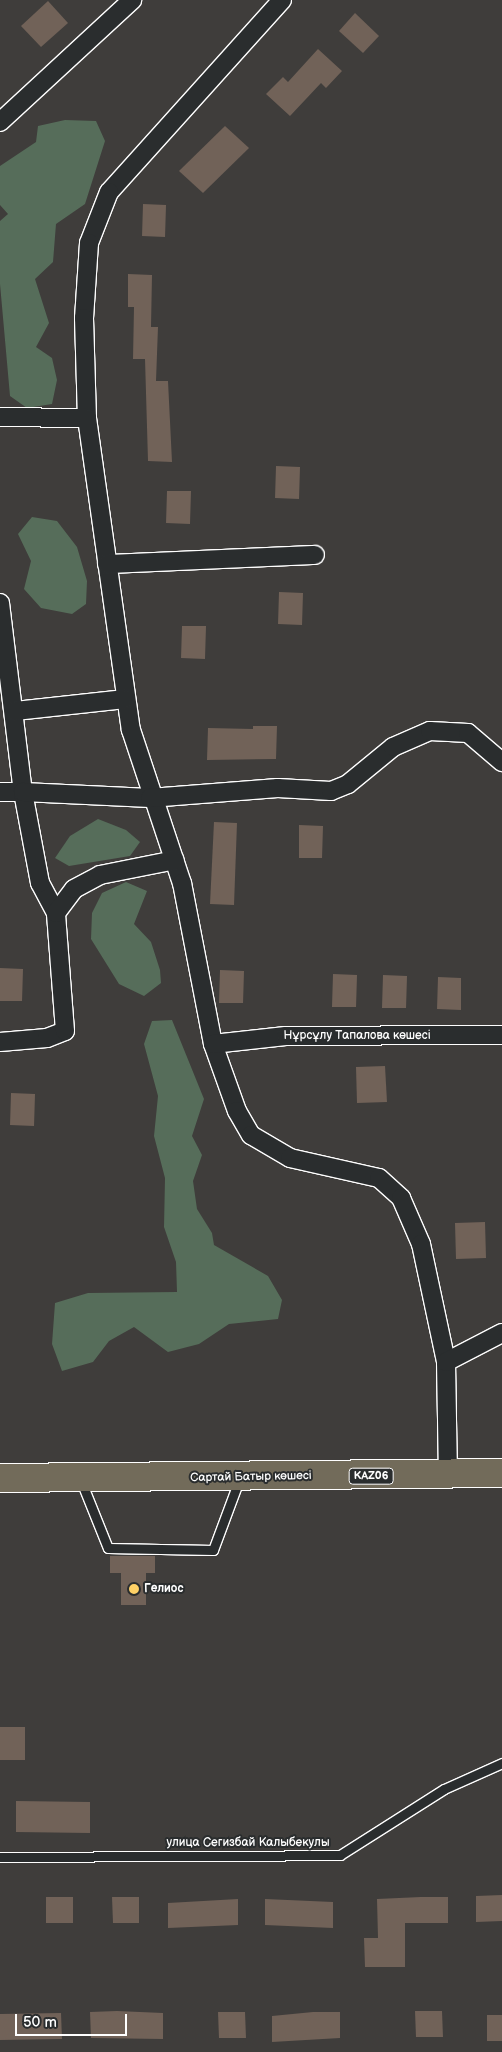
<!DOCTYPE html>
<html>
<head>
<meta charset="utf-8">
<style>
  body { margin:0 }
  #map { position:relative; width:502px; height:2052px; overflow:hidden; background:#3f3d3b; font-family:"Balsamiq Sans",sans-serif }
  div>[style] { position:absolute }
  .green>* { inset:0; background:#566d5a }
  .building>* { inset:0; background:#716258 }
  .roads { filter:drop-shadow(1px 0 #fff) drop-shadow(-1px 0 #fff) drop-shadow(0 1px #fff) drop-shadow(0 -1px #fff) }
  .lane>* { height:9px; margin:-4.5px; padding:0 4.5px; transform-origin:4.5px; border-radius:4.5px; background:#2a2d2e }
  .street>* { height:18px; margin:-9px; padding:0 9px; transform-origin:9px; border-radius:9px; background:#2a2d2e }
  .highway>* { height:28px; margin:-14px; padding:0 14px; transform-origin:14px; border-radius:14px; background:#726b5a }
  .dots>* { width:14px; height:14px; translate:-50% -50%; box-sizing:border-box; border:2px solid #2a2d2e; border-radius:50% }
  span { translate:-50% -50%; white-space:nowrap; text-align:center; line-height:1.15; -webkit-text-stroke:4px #2a2d2e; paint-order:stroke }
  .shield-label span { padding:1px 4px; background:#2a2d2e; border:1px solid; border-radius:4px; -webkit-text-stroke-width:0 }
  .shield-label { font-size:11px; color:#fff; font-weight:700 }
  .street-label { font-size:12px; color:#fff }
  .poi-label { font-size:12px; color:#fff; font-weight:700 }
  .left { translate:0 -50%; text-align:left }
  .scale { position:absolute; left:15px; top:2014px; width:112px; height:22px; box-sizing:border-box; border:2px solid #fff; border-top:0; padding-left:6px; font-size:15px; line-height:18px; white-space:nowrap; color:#fff; -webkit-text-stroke:4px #2a2d2e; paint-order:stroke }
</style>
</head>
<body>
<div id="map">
  <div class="green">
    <div style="clip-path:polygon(65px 120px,96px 121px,105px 141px,85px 204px,56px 224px,53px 262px,35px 279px,49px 323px,36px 347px,52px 358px,57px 380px,52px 404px,27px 408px,10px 396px,0 284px,0 221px,8px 214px,0 205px,0 166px,36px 142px,38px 126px)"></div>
    <div style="clip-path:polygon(32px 517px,57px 521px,77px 547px,87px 581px,86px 604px,72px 614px,41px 608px,24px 589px,31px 561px,18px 534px)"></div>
    <div style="clip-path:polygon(98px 819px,126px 830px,140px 842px,130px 856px,69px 866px,55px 858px,70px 836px)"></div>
    <div style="clip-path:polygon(126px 882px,147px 891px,134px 924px,151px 942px,160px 970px,161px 983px,144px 996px,119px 984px,91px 939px,92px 913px,102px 893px)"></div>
    <div style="clip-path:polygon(172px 1020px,204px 1099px,192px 1136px,202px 1155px,193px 1181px,197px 1209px,212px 1233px,214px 1245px,268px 1276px,282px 1300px,278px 1319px,229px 1324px,199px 1344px,168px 1352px,134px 1327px,109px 1341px,93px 1362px,62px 1371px,52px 1344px,55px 1303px,88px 1293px,177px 1292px,176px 1262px,164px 1227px,165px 1178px,154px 1136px,158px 1096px,144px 1044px,152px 1021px)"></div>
  </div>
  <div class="building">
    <div style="clip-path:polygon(48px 1px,68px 23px,41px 47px,21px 26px)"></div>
    <div style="clip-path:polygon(355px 13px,379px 36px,363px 53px,339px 31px)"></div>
    <div style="clip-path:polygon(318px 49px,342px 71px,326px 88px,321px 83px,290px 116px,266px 94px,283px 77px,288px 82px)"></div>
    <div style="clip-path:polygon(225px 126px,249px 148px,203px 193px,179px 171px)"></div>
    <div style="clip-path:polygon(143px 204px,166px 205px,165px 237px,142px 236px)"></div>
    <div style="clip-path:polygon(128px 274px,152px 275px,151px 327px,158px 327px,156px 381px,168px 381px,172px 462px,148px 461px,145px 359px,133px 359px,134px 307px,128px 307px)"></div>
    <div style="clip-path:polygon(276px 466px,300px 467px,299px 499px,275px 498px)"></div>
    <div style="clip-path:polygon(167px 491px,191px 491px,190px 524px,166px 523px)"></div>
    <div style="clip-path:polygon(279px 592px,303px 593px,302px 625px,278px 624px)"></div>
    <div style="clip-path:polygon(182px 626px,206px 626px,205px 659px,181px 658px)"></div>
    <div style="clip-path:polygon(253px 726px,277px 726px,276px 759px,207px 760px,208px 728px,253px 729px)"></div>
    <div style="clip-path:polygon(214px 822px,237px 823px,234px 905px,210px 904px)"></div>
    <div style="clip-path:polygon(299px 825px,323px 826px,322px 858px,299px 858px)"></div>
    <div style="clip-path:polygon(0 968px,23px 969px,22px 1001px,0 1001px)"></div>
    <div style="clip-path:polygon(220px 970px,244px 971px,243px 1003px,219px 1003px)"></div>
    <div style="clip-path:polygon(333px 974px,357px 975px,356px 1007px,332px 1007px)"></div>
    <div style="clip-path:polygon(383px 975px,407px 976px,406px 1008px,382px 1008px)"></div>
    <div style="clip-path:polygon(438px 977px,461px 978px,461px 1010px,437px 1009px)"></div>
    <div style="clip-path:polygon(385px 1066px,387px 1102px,357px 1103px,356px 1067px)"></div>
    <div style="clip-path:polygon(11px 1093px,35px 1094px,34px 1126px,10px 1125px)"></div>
    <div style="clip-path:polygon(485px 1222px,486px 1258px,456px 1259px,455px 1223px)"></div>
    <div style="clip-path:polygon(110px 1556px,155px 1556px,155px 1573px,146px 1573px,146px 1605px,121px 1605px,121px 1573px,110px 1573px)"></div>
    <div style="clip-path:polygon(0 1727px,25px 1727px,25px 1760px,0 1760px)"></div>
    <div style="clip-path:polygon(16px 1801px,90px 1802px,90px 1833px,16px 1832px)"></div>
    <div style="clip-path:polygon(502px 1895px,502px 1921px,476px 1922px,476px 1896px)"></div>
    <div style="clip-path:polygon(46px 1897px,73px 1897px,73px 1923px,46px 1923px)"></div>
    <div style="clip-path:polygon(112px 1897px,139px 1897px,139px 1923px,113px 1923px)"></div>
    <div style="clip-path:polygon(421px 1897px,448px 1897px,448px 1923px,405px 1923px,405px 1967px,365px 1967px,364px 1938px,378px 1938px,377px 1899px)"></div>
    <div style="clip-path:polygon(238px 1899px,238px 1925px,168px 1928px,168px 1903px)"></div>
    <div style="clip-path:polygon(265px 1899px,333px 1902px,333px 1928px,265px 1925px)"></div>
    <div style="clip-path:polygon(117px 2011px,163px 2013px,163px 2039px,91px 2038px,90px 2012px)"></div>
    <div style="clip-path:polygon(415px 2011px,442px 2011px,443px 2037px,416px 2037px)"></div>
    <div style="clip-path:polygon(218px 2012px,245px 2012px,246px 2038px,219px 2038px)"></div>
    <div style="clip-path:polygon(313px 2012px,340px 2012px,340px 2038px,272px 2042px,272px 2016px)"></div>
    <div style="clip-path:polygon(61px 2013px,62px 2039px,0 2040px,0 2014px)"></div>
    <div style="clip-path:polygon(487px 2015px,502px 2015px,502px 2041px,487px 2041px)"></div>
  </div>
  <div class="roads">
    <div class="lane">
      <div style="left:81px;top:1481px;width:72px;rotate:68.1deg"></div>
      <div style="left:108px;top:1548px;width:105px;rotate:1.1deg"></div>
      <div style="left:213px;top:1550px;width:75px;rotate:-69.6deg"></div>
      <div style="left:0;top:1857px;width:340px;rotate:-0.3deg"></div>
      <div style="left:340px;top:1855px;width:123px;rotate:-32.4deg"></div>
      <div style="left:444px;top:1789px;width:64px;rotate:-24.1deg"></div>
    </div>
    <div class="street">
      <div style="left:282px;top:0;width:258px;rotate:132deg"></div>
      <div style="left:109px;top:192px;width:55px;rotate:111.4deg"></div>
      <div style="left:89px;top:243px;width:75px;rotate:93.8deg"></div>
      <div style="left:84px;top:318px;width:100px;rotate:88.3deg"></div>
      <div style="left:87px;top:418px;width:315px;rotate:82deg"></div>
      <div style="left:131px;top:730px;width:161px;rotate:71.6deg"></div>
      <div style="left:182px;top:883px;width:164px;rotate:79.1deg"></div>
      <div style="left:213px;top:1044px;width:71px;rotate:70.3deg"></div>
      <div style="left:237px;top:1111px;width:28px;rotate:60deg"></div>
      <div style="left:251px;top:1135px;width:45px;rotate:30.5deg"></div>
      <div style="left:290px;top:1158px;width:91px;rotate:12.7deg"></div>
      <div style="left:379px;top:1178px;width:30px;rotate:42deg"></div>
      <div style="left:401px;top:1198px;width:50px;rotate:66.5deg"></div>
      <div style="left:421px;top:1244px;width:121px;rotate:78deg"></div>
      <div style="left:446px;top:1362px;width:112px;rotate:89deg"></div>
      <div style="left:0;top:122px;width:180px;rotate:-42.7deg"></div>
      <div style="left:0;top:417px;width:87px;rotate:0.7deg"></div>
      <div style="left:107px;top:564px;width:208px;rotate:-2.5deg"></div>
      <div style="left:0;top:603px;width:190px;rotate:83.1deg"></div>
      <div style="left:23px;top:792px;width:23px;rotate:180deg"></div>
      <div style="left:15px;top:711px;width:111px;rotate:-6.2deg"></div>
      <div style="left:56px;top:913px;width:34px;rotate:-118deg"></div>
      <div style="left:40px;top:883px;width:93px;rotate:-100.6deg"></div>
      <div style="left:23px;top:792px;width:127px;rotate:2.7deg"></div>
      <div style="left:150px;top:798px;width:128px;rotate:-4.5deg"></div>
      <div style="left:278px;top:788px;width:53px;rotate:3.2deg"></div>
      <div style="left:331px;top:791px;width:18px;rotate:-22deg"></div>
      <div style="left:348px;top:784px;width:58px;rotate:-39.4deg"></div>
      <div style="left:393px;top:747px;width:40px;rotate:-23.4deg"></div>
      <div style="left:430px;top:731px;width:38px;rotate:3deg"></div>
      <div style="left:468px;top:733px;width:45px;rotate:40.5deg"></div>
      <div style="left:0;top:1042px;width:47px;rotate:-4.9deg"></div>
      <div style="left:47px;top:1038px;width:19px;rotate:-21deg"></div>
      <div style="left:65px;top:1031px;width:118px;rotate:-94.4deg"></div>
      <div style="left:56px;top:913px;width:30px;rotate:-53deg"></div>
      <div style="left:74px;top:889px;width:30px;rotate:-28deg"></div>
      <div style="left:100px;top:875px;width:76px;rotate:-11.3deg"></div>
      <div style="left:213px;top:1044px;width:73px;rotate:-6.3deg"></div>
      <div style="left:286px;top:1036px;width:216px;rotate:-0.3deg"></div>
      <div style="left:446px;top:1362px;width:63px;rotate:-27.4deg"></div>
    </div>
    <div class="highway">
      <div style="left:0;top:1478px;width:502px;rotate:-0.57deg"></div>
    </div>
  </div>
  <div class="dots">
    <div style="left:134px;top:1589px;background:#ffd166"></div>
  </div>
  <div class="shield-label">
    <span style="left:371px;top:1476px">KАZ06</span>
  </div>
  <div class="street-label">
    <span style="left:357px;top:1036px">Нұрсұлу Тапалова көшесі</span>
    <span style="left:251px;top:1477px;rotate:-1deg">Сартай Батыр көшесі</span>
    <span style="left:248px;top:1843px">улица Сегизбай Калыбекулы</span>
  </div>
  <div class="poi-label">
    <span class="left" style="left:144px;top:1589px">Гелиос</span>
  </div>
  <div class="scale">50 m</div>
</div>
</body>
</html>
